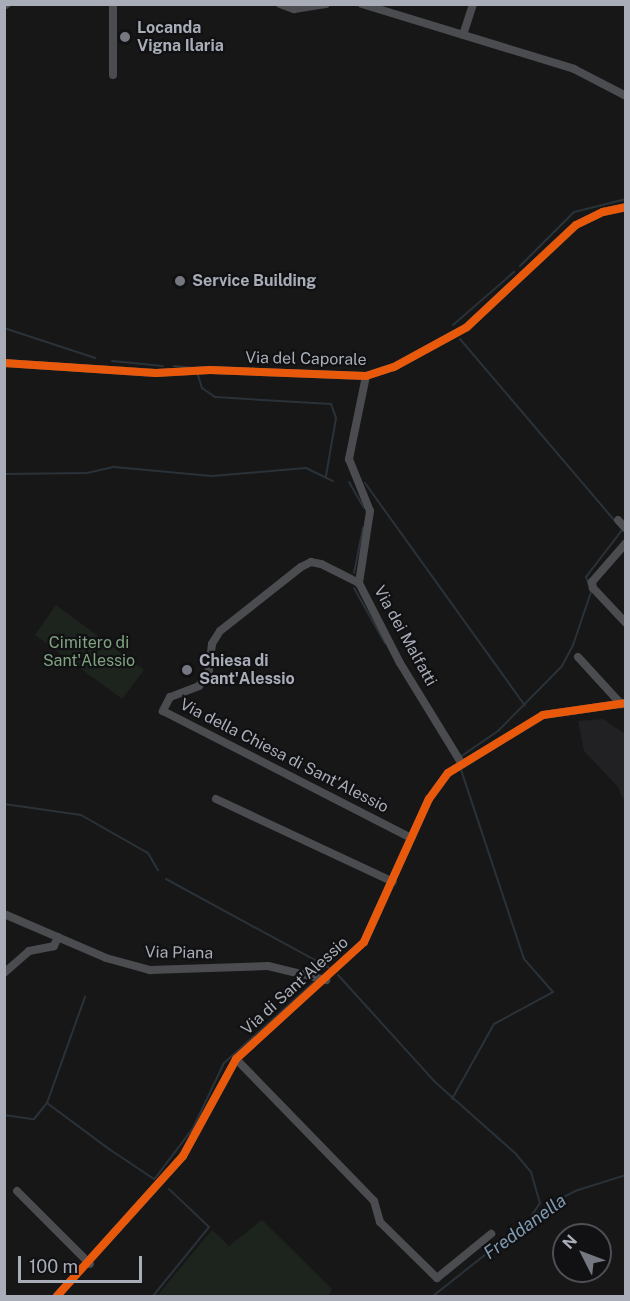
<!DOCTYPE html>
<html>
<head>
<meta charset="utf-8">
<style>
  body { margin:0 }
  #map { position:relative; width:630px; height:1301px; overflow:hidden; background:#171717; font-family:"Public Sans",sans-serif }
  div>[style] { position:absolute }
  .built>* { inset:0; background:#212123 }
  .green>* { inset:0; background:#1d241e }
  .stream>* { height:2px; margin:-1px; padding:0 1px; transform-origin:1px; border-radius:1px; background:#2a3239 }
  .minor>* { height:8px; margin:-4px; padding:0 4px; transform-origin:4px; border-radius:4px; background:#4b4c50 }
  .cycleway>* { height:8px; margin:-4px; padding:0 4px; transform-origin:4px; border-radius:4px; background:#e8590c }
  .dots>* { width:16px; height:16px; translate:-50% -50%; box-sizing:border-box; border:3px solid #111113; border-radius:50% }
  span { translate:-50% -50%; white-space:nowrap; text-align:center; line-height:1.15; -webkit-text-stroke:4.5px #111113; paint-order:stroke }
  .poi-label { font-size:16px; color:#a8adb8; font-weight:700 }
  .left { translate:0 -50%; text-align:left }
  .street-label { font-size:16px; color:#a8adb8 }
  .park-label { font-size:16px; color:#7fa381 }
  .water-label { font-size:18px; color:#7f9bb3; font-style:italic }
  .frame { position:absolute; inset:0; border:6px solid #a8adb8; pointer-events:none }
  .north { position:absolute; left:552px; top:1223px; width:60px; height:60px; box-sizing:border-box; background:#111113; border:2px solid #4d4f55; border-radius:50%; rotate:312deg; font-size:16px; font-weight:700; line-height:24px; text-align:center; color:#a8adb8 }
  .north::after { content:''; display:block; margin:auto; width:21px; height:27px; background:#757880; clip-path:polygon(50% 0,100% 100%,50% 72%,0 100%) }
  .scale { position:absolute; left:18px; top:1256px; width:124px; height:27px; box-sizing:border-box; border:3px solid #a8adb8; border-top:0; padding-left:8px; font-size:18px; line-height:21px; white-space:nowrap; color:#a8adb8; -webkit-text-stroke:4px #111113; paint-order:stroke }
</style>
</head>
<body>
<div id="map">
  <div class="built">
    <div style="clip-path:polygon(603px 719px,625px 734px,625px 803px,618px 787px,584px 751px,578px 721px)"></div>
  </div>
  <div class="green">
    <div style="clip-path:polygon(56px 605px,144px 670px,122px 699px,35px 635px)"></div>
    <div style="clip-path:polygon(262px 1220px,332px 1289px,328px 1296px,157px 1296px,212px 1230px,229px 1246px)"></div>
  </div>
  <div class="stream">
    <div style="left:520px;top:266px;width:76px;rotate:-45deg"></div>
    <div style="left:574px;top:212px;width:54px;rotate:-14deg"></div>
    <div style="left:453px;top:325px;width:81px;rotate:-41deg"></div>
    <div style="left:4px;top:328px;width:96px;rotate:18.2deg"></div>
    <div style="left:460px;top:339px;width:238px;rotate:49.6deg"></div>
    <div style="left:112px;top:361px;width:51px;rotate:5.6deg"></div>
    <div style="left:174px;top:366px;width:20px;rotate:6deg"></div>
    <div style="left:198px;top:375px;width:14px;rotate:73deg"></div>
    <div style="left:202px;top:388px;width:16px;rotate:35deg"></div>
    <div style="left:215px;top:397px;width:116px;rotate:3.5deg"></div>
    <div style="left:331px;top:404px;width:15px;rotate:70deg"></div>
    <div style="left:336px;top:418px;width:59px;rotate:99.8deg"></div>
    <div style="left:4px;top:474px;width:83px;rotate:-0.7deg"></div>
    <div style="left:87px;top:473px;width:28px;rotate:-13deg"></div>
    <div style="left:114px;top:467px;width:98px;rotate:5.2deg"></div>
    <div style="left:212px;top:476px;width:94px;rotate:-4.9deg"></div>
    <div style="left:306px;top:468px;width:30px;rotate:26deg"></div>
    <div style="left:349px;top:482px;width:30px;rotate:60deg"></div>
    <div style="left:365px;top:483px;width:274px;rotate:54.3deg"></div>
    <div style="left:354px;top:573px;width:46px;rotate:-78.7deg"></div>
    <div style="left:354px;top:588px;width:63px;rotate:60.6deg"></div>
    <div style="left:460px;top:757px;width:46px;rotate:-34.4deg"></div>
    <div style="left:498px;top:731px;width:91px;rotate:-45.4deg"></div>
    <div style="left:562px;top:666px;width:24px;rotate:-62deg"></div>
    <div style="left:573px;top:645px;width:56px;rotate:-71.2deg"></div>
    <div style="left:591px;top:592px;width:16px;rotate:-108deg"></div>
    <div style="left:586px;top:577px;width:59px;rotate:-52.5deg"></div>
    <div style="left:4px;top:804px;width:78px;rotate:8.1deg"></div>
    <div style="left:81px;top:815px;width:77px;rotate:29.6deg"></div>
    <div style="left:148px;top:853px;width:20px;rotate:60deg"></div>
    <div style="left:166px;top:879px;width:188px;rotate:28.6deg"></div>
    <div style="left:338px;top:975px;width:144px;rotate:47.8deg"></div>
    <div style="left:435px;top:1082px;width:107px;rotate:41.6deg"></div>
    <div style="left:515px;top:1153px;width:25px;rotate:50deg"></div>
    <div style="left:531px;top:1172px;width:32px;rotate:74deg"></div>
    <div style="left:540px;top:1203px;width:18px;rotate:124deg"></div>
    <div style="left:452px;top:1099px;width:86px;rotate:-60.8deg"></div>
    <div style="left:494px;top:1024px;width:67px;rotate:-28.5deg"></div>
    <div style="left:553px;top:992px;width:44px;rotate:-131.3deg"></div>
    <div style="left:524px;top:959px;width:202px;rotate:-108.4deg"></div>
    <div style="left:47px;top:1103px;width:77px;rotate:36.6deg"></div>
    <div style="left:109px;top:1149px;width:54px;rotate:33.7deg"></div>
    <div style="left:154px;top:1179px;width:3px;rotate:-45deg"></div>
    <div style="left:4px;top:1115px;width:30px;rotate:8deg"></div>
    <div style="left:34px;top:1119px;width:21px;rotate:-51deg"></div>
    <div style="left:47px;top:1103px;width:113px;rotate:-70.3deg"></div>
    <div style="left:156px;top:1177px;width:61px;rotate:-52.9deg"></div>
    <div style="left:193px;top:1128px;width:72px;rotate:-64.5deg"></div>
    <div style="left:224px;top:1063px;width:120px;rotate:-42deg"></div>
    <div style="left:153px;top:1296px;width:89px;rotate:-50.9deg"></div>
    <div style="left:209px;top:1227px;width:55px;rotate:-136.5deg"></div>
    <div style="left:433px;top:1296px;width:147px;rotate:-38.4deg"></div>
    <div style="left:548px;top:1205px;width:30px;rotate:-27deg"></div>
    <div style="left:575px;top:1191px;width:53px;rotate:-17.4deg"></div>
  </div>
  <div class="minor">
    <div style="left:280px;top:4px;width:15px;rotate:20deg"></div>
    <div style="left:294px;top:9px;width:32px;rotate:-9deg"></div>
    <div style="left:362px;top:4px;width:222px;rotate:17deg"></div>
    <div style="left:574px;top:69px;width:59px;rotate:27.4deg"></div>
    <div style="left:4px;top:6px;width:4px;rotate:-34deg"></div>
    <div style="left:463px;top:35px;width:33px;rotate:-72deg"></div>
    <div style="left:113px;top:75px;width:71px;rotate:-90deg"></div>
    <div style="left:4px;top:363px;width:152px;rotate:3.8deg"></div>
    <div style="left:156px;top:373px;width:54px;rotate:-3.2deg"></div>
    <div style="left:210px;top:370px;width:156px;rotate:2.2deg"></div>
    <div style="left:366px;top:376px;width:29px;rotate:-18deg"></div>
    <div style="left:394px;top:367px;width:83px;rotate:-28.7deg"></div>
    <div style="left:467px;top:327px;width:149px;rotate:-43.1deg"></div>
    <div style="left:576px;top:225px;width:30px;rotate:-26deg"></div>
    <div style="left:603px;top:212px;width:24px;rotate:-12deg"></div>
    <div style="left:366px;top:376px;width:85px;rotate:101.6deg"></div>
    <div style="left:349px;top:459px;width:56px;rotate:68deg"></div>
    <div style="left:370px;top:511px;width:73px;rotate:98.7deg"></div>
    <div style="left:359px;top:583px;width:90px;rotate:62.9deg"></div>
    <div style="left:400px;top:663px;width:119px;rotate:58.5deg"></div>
    <div style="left:618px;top:520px;width:12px;rotate:48deg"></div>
    <div style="left:626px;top:543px;width:52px;rotate:131.1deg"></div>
    <div style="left:592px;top:582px;width:6px;rotate:81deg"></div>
    <div style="left:593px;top:588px;width:48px;rotate:46.7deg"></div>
    <div style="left:359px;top:583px;width:42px;rotate:-153.4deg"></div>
    <div style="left:321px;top:564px;width:10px;rotate:-169deg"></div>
    <div style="left:311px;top:562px;width:11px;rotate:153deg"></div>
    <div style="left:301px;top:567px;width:103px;rotate:141.7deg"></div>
    <div style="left:220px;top:631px;width:15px;rotate:122deg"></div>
    <div style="left:212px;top:644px;width:26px;rotate:97deg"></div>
    <div style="left:209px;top:670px;width:19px;rotate:122deg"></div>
    <div style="left:199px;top:686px;width:31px;rotate:159deg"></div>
    <div style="left:170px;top:697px;width:16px;rotate:117deg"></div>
    <div style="left:163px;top:711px;width:279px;rotate:27.1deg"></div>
    <div style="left:578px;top:657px;width:64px;rotate:47.5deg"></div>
    <div style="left:216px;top:799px;width:195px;rotate:25.1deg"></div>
    <div style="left:4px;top:914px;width:111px;rotate:23.3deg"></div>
    <div style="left:106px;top:958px;width:46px;rotate:15.3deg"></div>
    <div style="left:150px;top:970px;width:118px;rotate:-1.9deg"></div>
    <div style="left:268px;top:966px;width:60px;rotate:13.6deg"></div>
    <div style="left:4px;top:973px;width:33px;rotate:-41deg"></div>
    <div style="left:29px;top:951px;width:25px;rotate:-11deg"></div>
    <div style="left:54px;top:946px;width:10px;rotate:-66deg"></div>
    <div style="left:236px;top:1059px;width:198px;rotate:45.8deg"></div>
    <div style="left:374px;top:1201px;width:22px;rotate:74deg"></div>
    <div style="left:380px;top:1222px;width:80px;rotate:44.5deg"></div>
    <div style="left:437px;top:1278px;width:70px;rotate:-39.2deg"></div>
    <div style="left:17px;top:1191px;width:103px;rotate:45deg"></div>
    <div style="left:57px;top:1296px;width:188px;rotate:-48deg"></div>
    <div style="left:183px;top:1156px;width:111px;rotate:-61.3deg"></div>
    <div style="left:236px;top:1059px;width:173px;rotate:-42.4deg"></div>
    <div style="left:364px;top:942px;width:157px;rotate:-65.6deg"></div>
    <div style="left:429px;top:799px;width:32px;rotate:-54deg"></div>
    <div style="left:448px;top:773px;width:111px;rotate:-31.4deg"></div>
    <div style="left:543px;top:715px;width:84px;rotate:-8.2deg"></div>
  </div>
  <div class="cycleway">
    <div style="left:4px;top:363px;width:152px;rotate:3.8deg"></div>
    <div style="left:156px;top:373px;width:54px;rotate:-3.2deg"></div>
    <div style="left:210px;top:370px;width:156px;rotate:2.2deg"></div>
    <div style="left:366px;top:376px;width:29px;rotate:-18deg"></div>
    <div style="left:394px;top:367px;width:83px;rotate:-28.7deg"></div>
    <div style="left:467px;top:327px;width:149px;rotate:-43.1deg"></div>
    <div style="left:576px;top:225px;width:30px;rotate:-26deg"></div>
    <div style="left:603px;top:212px;width:24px;rotate:-12deg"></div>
    <div style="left:57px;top:1296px;width:188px;rotate:-48deg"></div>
    <div style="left:183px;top:1156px;width:111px;rotate:-61.3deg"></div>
    <div style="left:236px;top:1059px;width:173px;rotate:-42.4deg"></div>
    <div style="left:364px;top:942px;width:157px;rotate:-65.6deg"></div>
    <div style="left:429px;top:799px;width:32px;rotate:-54deg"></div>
    <div style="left:448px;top:773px;width:111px;rotate:-31.4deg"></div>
    <div style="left:543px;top:715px;width:84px;rotate:-8.2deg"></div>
  </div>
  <div class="dots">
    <div style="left:125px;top:37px;background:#757880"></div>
    <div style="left:180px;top:281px;background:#757880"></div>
    <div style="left:187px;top:670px;background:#757880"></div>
  </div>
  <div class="poi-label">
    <span class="left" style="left:137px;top:37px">Locanda<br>Vigna Ilaria</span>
    <span class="left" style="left:192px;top:281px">Service Building</span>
    <span class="left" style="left:199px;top:670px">Chiesa di<br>Sant'Alessio</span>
  </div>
  <div class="street-label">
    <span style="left:306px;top:359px;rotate:1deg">Via del Caporale</span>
    <span style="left:405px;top:636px;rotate:61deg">Via dei Malfatti</span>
    <span style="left:284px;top:756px;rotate:27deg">Via della Chiesa di Sant'Alessio</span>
    <span style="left:179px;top:953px;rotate:1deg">Via Piana</span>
    <span style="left:295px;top:986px;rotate:-42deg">Via di Sant'Alessio</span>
  </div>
  <div class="park-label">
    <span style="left:89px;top:652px">Cimitero di<br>Sant'Alessio</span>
  </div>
  <div class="water-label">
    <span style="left:525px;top:1227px;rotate:-36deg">Freddanella</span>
  </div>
  <div class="frame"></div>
  <div class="north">N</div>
  <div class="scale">100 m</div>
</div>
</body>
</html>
